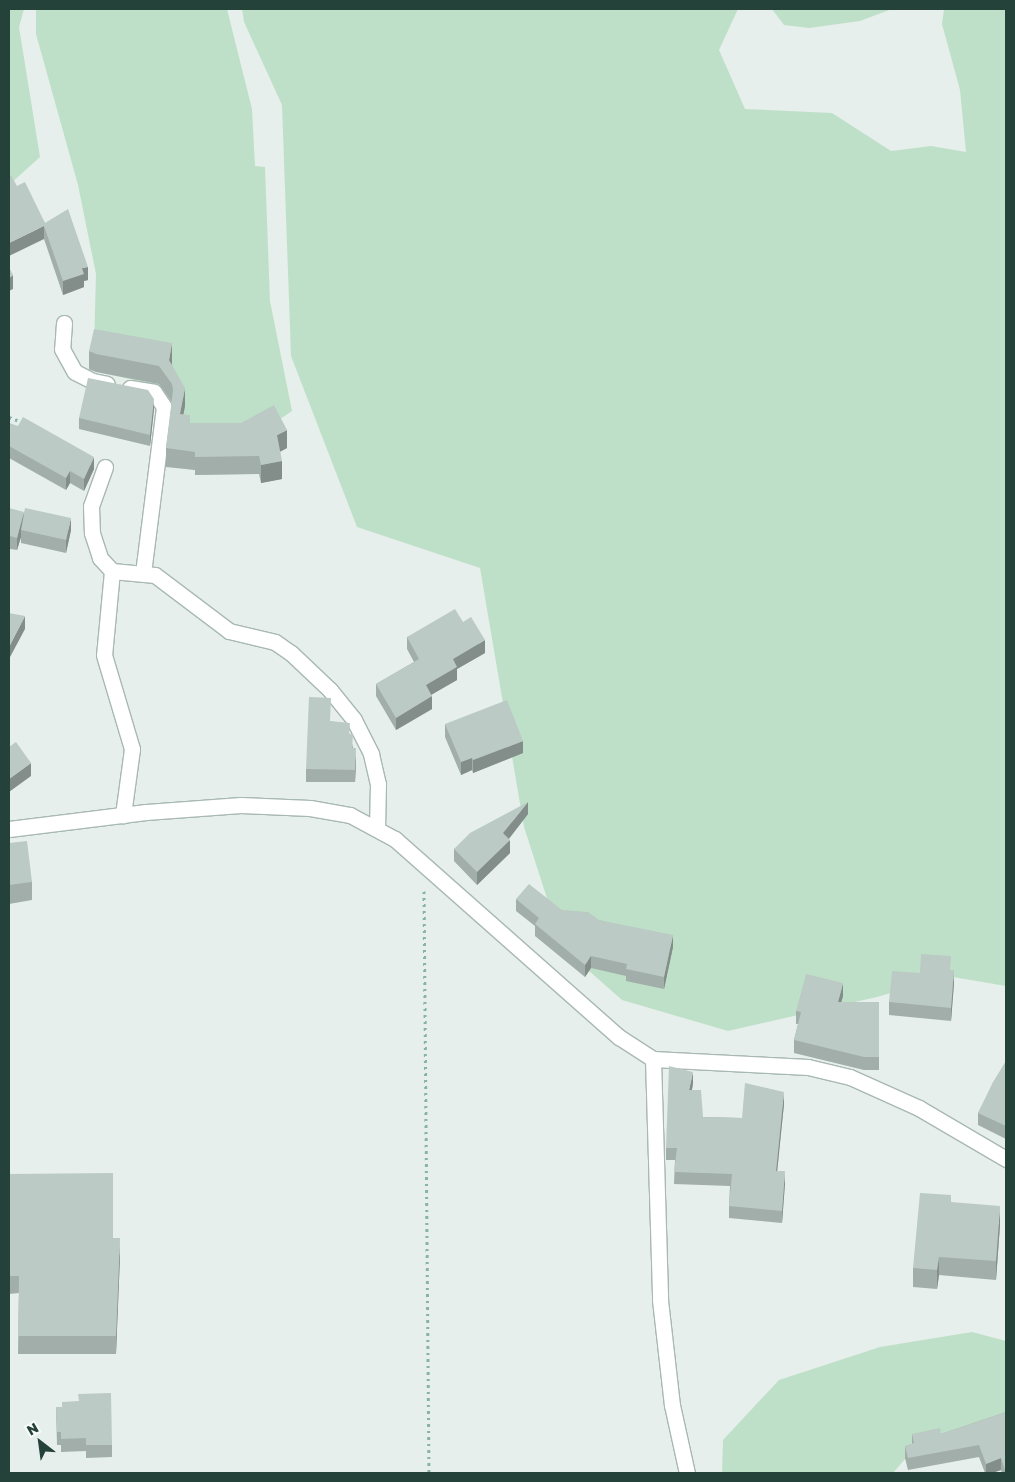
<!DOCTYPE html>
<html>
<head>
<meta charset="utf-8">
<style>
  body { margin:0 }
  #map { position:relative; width:1015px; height:1482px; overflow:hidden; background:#e6efeb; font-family:"Golos Text",sans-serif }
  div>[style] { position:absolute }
  .green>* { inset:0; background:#bfe0c8 }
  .path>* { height:3px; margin-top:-1.5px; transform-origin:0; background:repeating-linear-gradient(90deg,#86b3a5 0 2.5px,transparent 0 6.5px) }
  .roads { filter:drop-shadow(1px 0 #a8b8b2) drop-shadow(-1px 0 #a8b8b2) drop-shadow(0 1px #a8b8b2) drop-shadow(0 -1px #a8b8b2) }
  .minor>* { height:15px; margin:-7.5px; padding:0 7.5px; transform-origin:7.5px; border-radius:7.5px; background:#fff }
  .wall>* { inset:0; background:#a1aea9 }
  .shaded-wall>* { inset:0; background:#838d89 }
  .building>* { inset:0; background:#bbcac4 }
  span { translate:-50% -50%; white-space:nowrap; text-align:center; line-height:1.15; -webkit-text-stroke:4px #f7fbf9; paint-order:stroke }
  .frame { position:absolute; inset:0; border:10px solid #24423a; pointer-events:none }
  .north { position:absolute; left:15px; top:1417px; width:50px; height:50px; -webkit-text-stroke:4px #f7fbf9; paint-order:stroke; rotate:330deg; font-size:14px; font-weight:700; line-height:20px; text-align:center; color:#24423a }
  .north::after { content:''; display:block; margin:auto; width:18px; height:22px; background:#24423a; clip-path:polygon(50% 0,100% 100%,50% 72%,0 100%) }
</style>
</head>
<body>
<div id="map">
  <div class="green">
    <div style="clip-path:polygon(9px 9px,24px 9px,19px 27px,40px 157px,9px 185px)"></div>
    <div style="clip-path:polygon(36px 9px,227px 9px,252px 109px,255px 166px,265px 167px,270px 301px,292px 411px,274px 423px,249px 468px,250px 474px,195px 475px,195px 470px,165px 466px,173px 405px,161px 386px,89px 370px,94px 347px,96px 274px,78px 185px,36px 34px)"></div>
    <div style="clip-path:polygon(242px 9px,738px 9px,719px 50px,745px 109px,832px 113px,891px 151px,931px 146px,966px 152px,960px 90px,942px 24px,944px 9px,1006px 9px,1006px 986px,947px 976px,877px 997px,728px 1031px,622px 1000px,563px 948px,524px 827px,480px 568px,357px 527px,291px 356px,282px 105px,244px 22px)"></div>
    <div style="clip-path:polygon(772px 9px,892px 9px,860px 21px,809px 28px,784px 25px)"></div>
    <div style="clip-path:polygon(972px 1332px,1006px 1341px,1006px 1417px,905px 1459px,893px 1473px,722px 1473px,723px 1440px,779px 1380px,880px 1347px)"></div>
  </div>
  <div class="path">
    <div style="left:9px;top:417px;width:14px;rotate:21deg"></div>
    <div style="left:424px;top:891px;width:582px;rotate:89.51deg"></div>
  </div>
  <div class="roads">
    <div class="minor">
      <div style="left:64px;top:323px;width:26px;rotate:94deg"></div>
      <div style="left:62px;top:349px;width:26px;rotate:61deg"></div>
      <div style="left:75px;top:372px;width:20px;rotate:27deg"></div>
      <div style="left:93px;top:381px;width:14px;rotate:12deg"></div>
      <div style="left:130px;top:388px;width:24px;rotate:9deg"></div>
      <div style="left:154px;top:392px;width:18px;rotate:56deg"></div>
      <div style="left:164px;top:407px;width:168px;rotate:97.2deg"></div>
      <div style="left:105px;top:467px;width:41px;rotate:109.7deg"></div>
      <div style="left:91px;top:506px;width:27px;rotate:88deg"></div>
      <div style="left:92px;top:533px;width:26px;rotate:72deg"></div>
      <div style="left:100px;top:558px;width:18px;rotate:47deg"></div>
      <div style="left:112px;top:571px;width:43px;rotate:5.3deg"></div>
      <div style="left:155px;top:575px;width:93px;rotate:37.1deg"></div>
      <div style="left:229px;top:631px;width:47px;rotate:13.4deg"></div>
      <div style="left:275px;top:642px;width:19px;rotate:35deg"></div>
      <div style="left:291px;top:653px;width:54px;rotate:43.5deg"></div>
      <div style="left:330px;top:690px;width:38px;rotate:51deg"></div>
      <div style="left:354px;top:720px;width:38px;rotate:63deg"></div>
      <div style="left:371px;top:754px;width:31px;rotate:77deg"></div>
      <div style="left:378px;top:784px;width:44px;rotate:91.3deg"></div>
      <div style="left:112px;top:571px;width:84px;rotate:95.4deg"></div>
      <div style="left:104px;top:655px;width:98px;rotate:73.4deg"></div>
      <div style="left:132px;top:749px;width:67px;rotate:97.8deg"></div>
      <div style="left:9px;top:829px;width:138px;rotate:-7.1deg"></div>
      <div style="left:146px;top:812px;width:95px;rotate:-4.2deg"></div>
      <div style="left:241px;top:805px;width:69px;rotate:2.5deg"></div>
      <div style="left:310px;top:808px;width:41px;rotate:9.9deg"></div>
      <div style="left:350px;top:815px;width:51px;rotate:28.1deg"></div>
      <div style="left:395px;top:839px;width:299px;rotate:41.5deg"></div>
      <div style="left:619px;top:1037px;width:40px;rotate:32.9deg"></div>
      <div style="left:653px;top:1059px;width:155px;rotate:3deg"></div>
      <div style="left:808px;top:1067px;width:43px;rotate:13.4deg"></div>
      <div style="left:850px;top:1077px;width:76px;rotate:24.2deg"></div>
      <div style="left:919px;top:1108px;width:101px;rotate:30.4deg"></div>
      <div style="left:653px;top:1059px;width:241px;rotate:88.3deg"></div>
      <div style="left:660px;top:1300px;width:106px;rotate:83.5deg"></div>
      <div style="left:672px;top:1405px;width:70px;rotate:77.6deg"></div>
    </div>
  </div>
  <div class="wall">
    <div style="clip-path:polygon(17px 186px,88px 280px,84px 281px,84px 287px,63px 295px,44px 239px)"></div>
    <div style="clip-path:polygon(89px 351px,172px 362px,172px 365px,185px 406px,183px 414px,190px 423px,287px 448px,280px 452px,282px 479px,261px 483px,259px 474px,195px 475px,195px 470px,166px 467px,166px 448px,172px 402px,159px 384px,96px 372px,89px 369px)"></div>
    <div style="clip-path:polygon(154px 409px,150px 446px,79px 429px,79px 418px)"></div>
    <div style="clip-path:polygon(9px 423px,94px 469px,84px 491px,70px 483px,66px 490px,9px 458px)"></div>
    <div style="clip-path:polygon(9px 508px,24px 517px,71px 530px,66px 553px,21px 543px,21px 537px,17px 550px,10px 549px)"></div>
    <div style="clip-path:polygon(463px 622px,485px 653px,457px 669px,457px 680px,431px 694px,432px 709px,396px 730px,376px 696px,376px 684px,414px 662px,407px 649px,407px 637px)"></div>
    <div style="clip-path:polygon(331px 721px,350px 734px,356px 761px,355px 782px,306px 782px,306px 769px)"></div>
    <div style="clip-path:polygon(445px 724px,523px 753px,473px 773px,472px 770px,461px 775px,445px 737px)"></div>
    <div style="clip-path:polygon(528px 814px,509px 839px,510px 853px,477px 885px,454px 861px,454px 849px)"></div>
    <div style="clip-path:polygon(9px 843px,32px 882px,32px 900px,9px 904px)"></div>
    <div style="clip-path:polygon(516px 899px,599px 920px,673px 947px,664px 989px,626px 981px,626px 976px,591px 968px,585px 977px,535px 936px,535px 926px,516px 911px)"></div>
    <div style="clip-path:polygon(951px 970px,954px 983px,951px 1021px,889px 1015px,889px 1002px,920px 973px)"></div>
    <div style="clip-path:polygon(843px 996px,841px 1002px,879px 1002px,879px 1070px,864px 1070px,794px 1053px,794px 1040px,798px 1024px,796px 1024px,796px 1011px)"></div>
    <div style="clip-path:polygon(1006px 1061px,1006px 1139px,978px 1125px,978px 1113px)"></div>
    <div style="clip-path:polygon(693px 1084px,692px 1090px,703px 1117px,742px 1118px,784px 1104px,777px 1171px,785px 1183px,782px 1223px,729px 1218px,729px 1206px,730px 1186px,674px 1184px,675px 1160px,666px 1160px,666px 1148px)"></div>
    <div style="clip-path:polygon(9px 1174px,113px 1238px,120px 1256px,116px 1354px,18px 1354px,19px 1293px,9px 1294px)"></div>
    <div style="clip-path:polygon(951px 1202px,1000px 1225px,996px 1280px,939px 1275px,937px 1289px,913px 1287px,913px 1268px)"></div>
    <div style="clip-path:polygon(56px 1407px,112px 1445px,112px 1457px,86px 1458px,86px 1451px,61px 1452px,61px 1445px,57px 1445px)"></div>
    <div style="clip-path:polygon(1006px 1412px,1006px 1473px,1002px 1473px,1001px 1470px,992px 1473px,985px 1473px,979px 1457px,908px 1470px,905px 1458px,905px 1446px,912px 1444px,912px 1434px,941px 1434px)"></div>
  </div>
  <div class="shaded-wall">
    <div style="clip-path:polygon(44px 226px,44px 239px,9px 256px,9px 243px)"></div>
    <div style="clip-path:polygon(88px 267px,88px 280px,84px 281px,84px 287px,63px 295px,63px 281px,82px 268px)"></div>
    <div style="clip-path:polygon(13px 275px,13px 289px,9px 291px,9px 278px)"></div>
    <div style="clip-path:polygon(172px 343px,172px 362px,169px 378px,169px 360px)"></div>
    <div style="clip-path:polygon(185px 388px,185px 406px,180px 432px,180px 414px)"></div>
    <div style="clip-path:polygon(154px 399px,154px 409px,150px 446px,150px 435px)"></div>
    <div style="clip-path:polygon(287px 430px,287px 448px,277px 453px,277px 435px)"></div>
    <div style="clip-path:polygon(94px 457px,94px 469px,84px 491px,84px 479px)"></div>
    <div style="clip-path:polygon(282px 461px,282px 479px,261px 483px,261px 465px)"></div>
    <div style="clip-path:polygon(70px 471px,70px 483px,66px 490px,66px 478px)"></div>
    <div style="clip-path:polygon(24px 512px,24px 525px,21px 530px,21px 537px,17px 550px,17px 538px)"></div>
    <div style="clip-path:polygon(71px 518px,71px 530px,66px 553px,66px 540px)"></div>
    <div style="clip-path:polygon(10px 536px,10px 549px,9px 555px,9px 542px)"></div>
    <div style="clip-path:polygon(25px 616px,25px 629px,9px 659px,9px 647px)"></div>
    <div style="clip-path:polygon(485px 640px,485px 653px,457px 669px,457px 680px,426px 698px,426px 685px,453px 659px)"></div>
    <div style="clip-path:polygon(432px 696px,432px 709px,396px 730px,396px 718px)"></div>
    <div style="clip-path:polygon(523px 741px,523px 753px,473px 773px,473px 760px)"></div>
    <div style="clip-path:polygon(356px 748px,356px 761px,355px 782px,355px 770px)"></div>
    <div style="clip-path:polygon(472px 758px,472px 770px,461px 775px,461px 762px)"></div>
    <div style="clip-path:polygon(31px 763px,31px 776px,9px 792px,9px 779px)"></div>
    <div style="clip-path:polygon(528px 802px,528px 814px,503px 846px,503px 833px)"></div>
    <div style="clip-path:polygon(510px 840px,510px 853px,477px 885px,477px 872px)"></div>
    <div style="clip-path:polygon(673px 935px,673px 947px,664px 989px,664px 977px)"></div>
    <div style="clip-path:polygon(591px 956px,591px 968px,585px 977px,585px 965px)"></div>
    <div style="clip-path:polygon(954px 970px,954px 983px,951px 1021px,951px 1008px)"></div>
    <div style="clip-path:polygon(843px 983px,843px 996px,838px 1015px,838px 1002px)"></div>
    <div style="clip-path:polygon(693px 1072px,693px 1084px,689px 1102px,689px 1090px)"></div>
    <div style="clip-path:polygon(784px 1092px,784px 1104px,776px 1183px,776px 1171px)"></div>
    <div style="clip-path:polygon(785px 1171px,785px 1183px,782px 1223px,782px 1211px)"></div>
    <div style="clip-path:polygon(1000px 1206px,1000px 1225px,996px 1280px,996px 1261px)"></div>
    <div style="clip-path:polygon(120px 1238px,120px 1256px,116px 1354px,116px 1336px)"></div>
    <div style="clip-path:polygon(939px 1257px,939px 1275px,937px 1289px,937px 1270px)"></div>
    <div style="clip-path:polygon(1001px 1458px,1001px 1470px,992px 1473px,986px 1473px,986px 1464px)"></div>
  </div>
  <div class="building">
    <div style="clip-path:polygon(11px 175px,17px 186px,25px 182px,45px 223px,68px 209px,88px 267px,82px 268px,84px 274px,63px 281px,44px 226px,9px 243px,9px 177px)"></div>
    <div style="clip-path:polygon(9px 267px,13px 275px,9px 278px)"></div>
    <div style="clip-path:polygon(94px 329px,172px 343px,169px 360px,185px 388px,180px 414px,190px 415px,190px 423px,241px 423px,274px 405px,287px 430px,277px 435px,282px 461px,261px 465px,259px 456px,195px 457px,195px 452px,166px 448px,173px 390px,172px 384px,159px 366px,96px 354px,89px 351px)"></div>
    <div style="clip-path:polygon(88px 378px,148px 390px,154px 399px,150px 435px,79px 418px)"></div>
    <div style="clip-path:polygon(23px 417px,94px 457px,84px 479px,70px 471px,66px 478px,9px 446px,9px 423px,18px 426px)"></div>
    <div style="clip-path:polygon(9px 508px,24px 512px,17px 538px,10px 536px,9px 542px)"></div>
    <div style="clip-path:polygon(25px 508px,71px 518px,66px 540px,21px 530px)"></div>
    <div style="clip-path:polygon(455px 609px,463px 622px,471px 617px,485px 640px,453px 659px,457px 667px,426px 685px,432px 696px,396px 718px,376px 684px,419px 659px,407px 637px)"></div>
    <div style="clip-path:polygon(9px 613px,25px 616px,9px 647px)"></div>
    <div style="clip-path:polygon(309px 697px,331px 698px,330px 721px,350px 723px,349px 734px,353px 734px,352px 748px,356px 748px,355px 770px,306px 769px)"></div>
    <div style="clip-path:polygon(507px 700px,523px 741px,473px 760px,472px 758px,461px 762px,445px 724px)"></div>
    <div style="clip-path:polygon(16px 742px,31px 763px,9px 779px,9px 747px)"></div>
    <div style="clip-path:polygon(528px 802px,503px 833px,510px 840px,477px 872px,454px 849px,470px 833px)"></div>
    <div style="clip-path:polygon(27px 841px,32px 882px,9px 885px,9px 843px)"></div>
    <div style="clip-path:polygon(529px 884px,562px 910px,588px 912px,599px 920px,673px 935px,664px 977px,626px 969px,627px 964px,591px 956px,585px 965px,535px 924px,539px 918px,516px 899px)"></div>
    <div style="clip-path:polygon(921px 954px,951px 956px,950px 970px,954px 970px,951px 1008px,889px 1002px,892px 971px,920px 973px)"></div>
    <div style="clip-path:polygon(806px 974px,843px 983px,838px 1002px,879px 1002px,879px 1057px,864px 1057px,794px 1040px,801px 1012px,796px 1011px)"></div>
    <div style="clip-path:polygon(1006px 1061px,1006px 1126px,978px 1113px,993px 1082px)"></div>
    <div style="clip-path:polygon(669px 1066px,693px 1072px,689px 1090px,701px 1090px,703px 1117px,742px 1118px,745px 1083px,784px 1092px,776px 1171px,785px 1171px,782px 1211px,729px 1206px,732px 1174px,674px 1172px,677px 1148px,666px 1148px)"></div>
    <div style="clip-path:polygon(113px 1173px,113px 1238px,120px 1238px,116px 1336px,18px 1336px,19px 1276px,9px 1276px,9px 1174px)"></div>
    <div style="clip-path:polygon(920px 1193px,951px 1195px,951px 1202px,1000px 1206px,996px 1261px,939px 1257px,937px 1270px,913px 1268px)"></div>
    <div style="clip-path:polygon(111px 1393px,112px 1445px,86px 1445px,86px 1438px,61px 1439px,61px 1432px,57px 1432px,56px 1407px,62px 1407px,62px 1402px,79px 1401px,78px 1394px)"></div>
    <div style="clip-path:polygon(1006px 1412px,1006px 1473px,1001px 1458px,986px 1464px,979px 1445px,908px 1458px,905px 1446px,914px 1443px,912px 1434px,940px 1428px,941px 1434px)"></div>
  </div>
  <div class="frame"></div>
  <div class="north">N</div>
</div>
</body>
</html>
